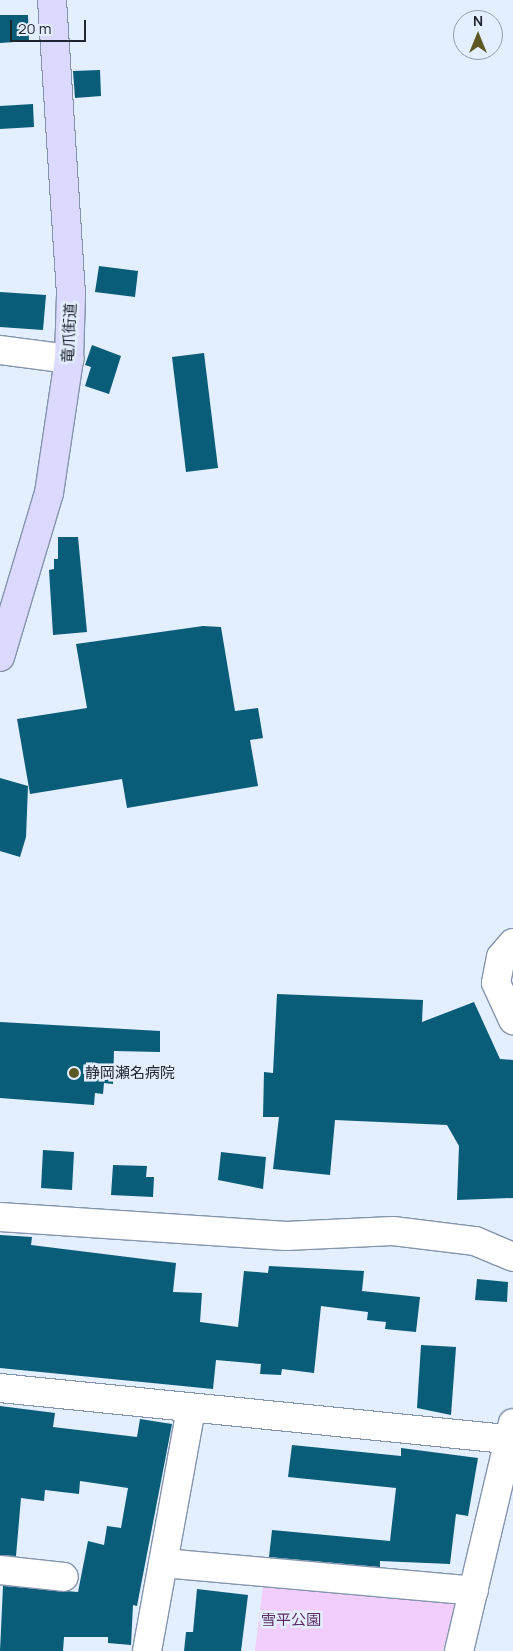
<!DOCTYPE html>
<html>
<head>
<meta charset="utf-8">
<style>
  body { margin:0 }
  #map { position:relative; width:513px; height:1651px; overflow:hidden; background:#e3eefe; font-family:Manrope,"Noto Sans JP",sans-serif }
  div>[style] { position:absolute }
  .green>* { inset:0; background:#f1cdf9 }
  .building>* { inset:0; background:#095d78 }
  .roads { filter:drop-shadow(1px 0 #8494ad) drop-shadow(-1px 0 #8494ad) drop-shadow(0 1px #8494ad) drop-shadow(0 -1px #8494ad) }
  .minor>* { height:28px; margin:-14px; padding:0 14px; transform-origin:14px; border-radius:14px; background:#fff }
  .major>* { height:28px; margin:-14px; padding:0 14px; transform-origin:14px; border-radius:14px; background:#dcd9fe }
  .dots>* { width:14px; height:14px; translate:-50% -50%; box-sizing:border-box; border:2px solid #e3eefe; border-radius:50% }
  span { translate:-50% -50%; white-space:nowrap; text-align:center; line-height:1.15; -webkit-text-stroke:5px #e3eefe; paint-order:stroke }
  .street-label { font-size:15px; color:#202630 }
  .poi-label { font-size:15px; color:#202630 }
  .left { translate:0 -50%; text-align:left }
  .park-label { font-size:15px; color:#5c2a67 }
  .north { position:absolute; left:453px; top:10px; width:50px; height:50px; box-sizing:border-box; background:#e3eefe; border:1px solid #959eac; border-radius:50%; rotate:0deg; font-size:14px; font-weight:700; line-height:20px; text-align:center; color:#202630 }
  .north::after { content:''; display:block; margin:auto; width:18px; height:22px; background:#5d5724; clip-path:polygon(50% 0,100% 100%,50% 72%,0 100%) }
  .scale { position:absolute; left:10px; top:20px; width:76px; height:22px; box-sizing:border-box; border:2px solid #202630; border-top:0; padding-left:6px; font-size:15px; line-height:18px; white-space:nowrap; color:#202630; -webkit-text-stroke:4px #e3eefe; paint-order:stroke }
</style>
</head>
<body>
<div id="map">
  <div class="green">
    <div style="clip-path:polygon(263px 1587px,462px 1602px,442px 1651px,255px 1651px)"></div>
  </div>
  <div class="building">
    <div style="clip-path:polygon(0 15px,28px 15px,29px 41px,0 43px)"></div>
    <div style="clip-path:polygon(100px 70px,101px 96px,75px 98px,73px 71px)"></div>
    <div style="clip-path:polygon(33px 104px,34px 127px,0 129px,0 106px)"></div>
    <div style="clip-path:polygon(99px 266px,138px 271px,135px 297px,95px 292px)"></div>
    <div style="clip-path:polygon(0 292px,46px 295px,43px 330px,0 327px)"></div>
    <div style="clip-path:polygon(92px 345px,121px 356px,109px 394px,85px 386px,91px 367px,85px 365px)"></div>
    <div style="clip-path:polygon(204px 353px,218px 468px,186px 472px,172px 357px)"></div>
    <div style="clip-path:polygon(58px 537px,78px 537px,87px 632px,53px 635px,49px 570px,54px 569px,54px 559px,58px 559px)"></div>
    <div style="clip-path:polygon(203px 626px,221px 627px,235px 711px,258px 708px,263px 738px,250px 740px,258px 786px,127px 808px,122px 779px,30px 794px,17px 719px,87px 708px,76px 644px)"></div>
    <div style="clip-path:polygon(0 778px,28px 786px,26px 837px,20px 857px,0 851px)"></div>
    <div style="clip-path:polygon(277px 994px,423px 1000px,422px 1022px,474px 1002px,500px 1059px,513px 1060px,513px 1198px,457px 1200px,459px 1146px,447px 1125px,335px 1120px,330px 1175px,273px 1169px,279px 1117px,263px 1117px,264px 1072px,273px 1073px)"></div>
    <div style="clip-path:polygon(0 1022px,160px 1031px,160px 1052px,114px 1051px,113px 1084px,104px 1083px,103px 1094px,95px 1093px,94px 1105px,0 1098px)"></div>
    <div style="clip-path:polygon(43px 1150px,74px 1152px,72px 1190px,41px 1188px)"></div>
    <div style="clip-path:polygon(221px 1152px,266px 1157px,263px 1189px,218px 1180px)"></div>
    <div style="clip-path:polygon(113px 1165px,147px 1166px,146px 1177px,154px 1177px,153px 1197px,111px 1195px)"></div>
    <div style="clip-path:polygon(0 1235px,32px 1237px,31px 1245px,176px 1263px,173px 1292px,202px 1293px,200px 1322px,238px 1327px,244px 1271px,268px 1273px,269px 1266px,364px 1271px,362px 1291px,420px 1297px,416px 1332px,385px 1329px,386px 1322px,367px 1320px,368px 1312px,321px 1306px,314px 1373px,282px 1369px,281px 1375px,260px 1374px,261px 1364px,216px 1360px,213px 1389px,0 1368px)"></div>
    <div style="clip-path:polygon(477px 1279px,508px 1282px,507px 1302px,475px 1300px)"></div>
    <div style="clip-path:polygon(421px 1345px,456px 1347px,451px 1415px,417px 1408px)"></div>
    <div style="clip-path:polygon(0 1406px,55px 1413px,53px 1427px,137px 1437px,140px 1419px,172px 1424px,137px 1606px,133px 1605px,131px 1645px,108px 1643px,108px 1637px,64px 1637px,63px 1651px,0 1651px,3px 1586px,78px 1592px,88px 1541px,104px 1545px,107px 1526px,121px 1528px,128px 1488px,80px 1481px,79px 1494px,45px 1490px,44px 1501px,21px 1498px,16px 1556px,0 1555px)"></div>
    <div style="clip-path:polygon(292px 1445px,401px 1456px,401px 1448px,478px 1458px,468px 1516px,456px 1514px,450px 1564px,380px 1561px,380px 1567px,269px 1557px,272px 1530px,390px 1541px,396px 1488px,288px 1477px)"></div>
    <div style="clip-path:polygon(197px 1589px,248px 1595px,241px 1651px,184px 1651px,186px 1632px,193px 1632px)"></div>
  </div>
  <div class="roads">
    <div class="minor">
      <div style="left:0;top:350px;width:70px;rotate:7.4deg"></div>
      <div style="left:513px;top:943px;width:18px;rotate:131deg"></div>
      <div style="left:501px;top:957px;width:26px;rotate:101deg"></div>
      <div style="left:496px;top:983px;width:41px;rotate:65.3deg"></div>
      <div style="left:0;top:1217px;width:287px;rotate:3.8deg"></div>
      <div style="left:286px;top:1236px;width:107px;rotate:-2.7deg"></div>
      <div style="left:393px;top:1231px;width:83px;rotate:7deg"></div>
      <div style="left:475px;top:1241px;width:41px;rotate:22.8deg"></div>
      <div style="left:0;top:1388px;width:509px;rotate:5.76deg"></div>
      <div style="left:163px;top:1563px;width:312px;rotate:5.1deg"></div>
      <div style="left:0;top:1570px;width:64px;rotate:6.2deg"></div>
      <div style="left:147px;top:1651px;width:247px;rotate:-79.7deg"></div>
      <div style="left:459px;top:1651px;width:234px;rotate:-76.7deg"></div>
    </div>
    <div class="major">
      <div style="left:0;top:657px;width:171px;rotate:-73.4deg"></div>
      <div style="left:49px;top:493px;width:135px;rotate:-81.5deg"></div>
      <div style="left:69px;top:359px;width:65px;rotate:-88.2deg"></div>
      <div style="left:71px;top:294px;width:295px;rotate:-93.7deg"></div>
    </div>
  </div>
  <div class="dots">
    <div style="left:74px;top:1073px;background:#5d5724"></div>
  </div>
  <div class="street-label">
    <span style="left:69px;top:333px;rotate:-87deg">竜爪街道</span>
  </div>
  <div class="poi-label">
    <span class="left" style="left:85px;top:1073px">静岡瀬名病院</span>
  </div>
  <div class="park-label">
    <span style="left:291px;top:1620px">雪平公園</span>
  </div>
  <div class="north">N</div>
  <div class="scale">20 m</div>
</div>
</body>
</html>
